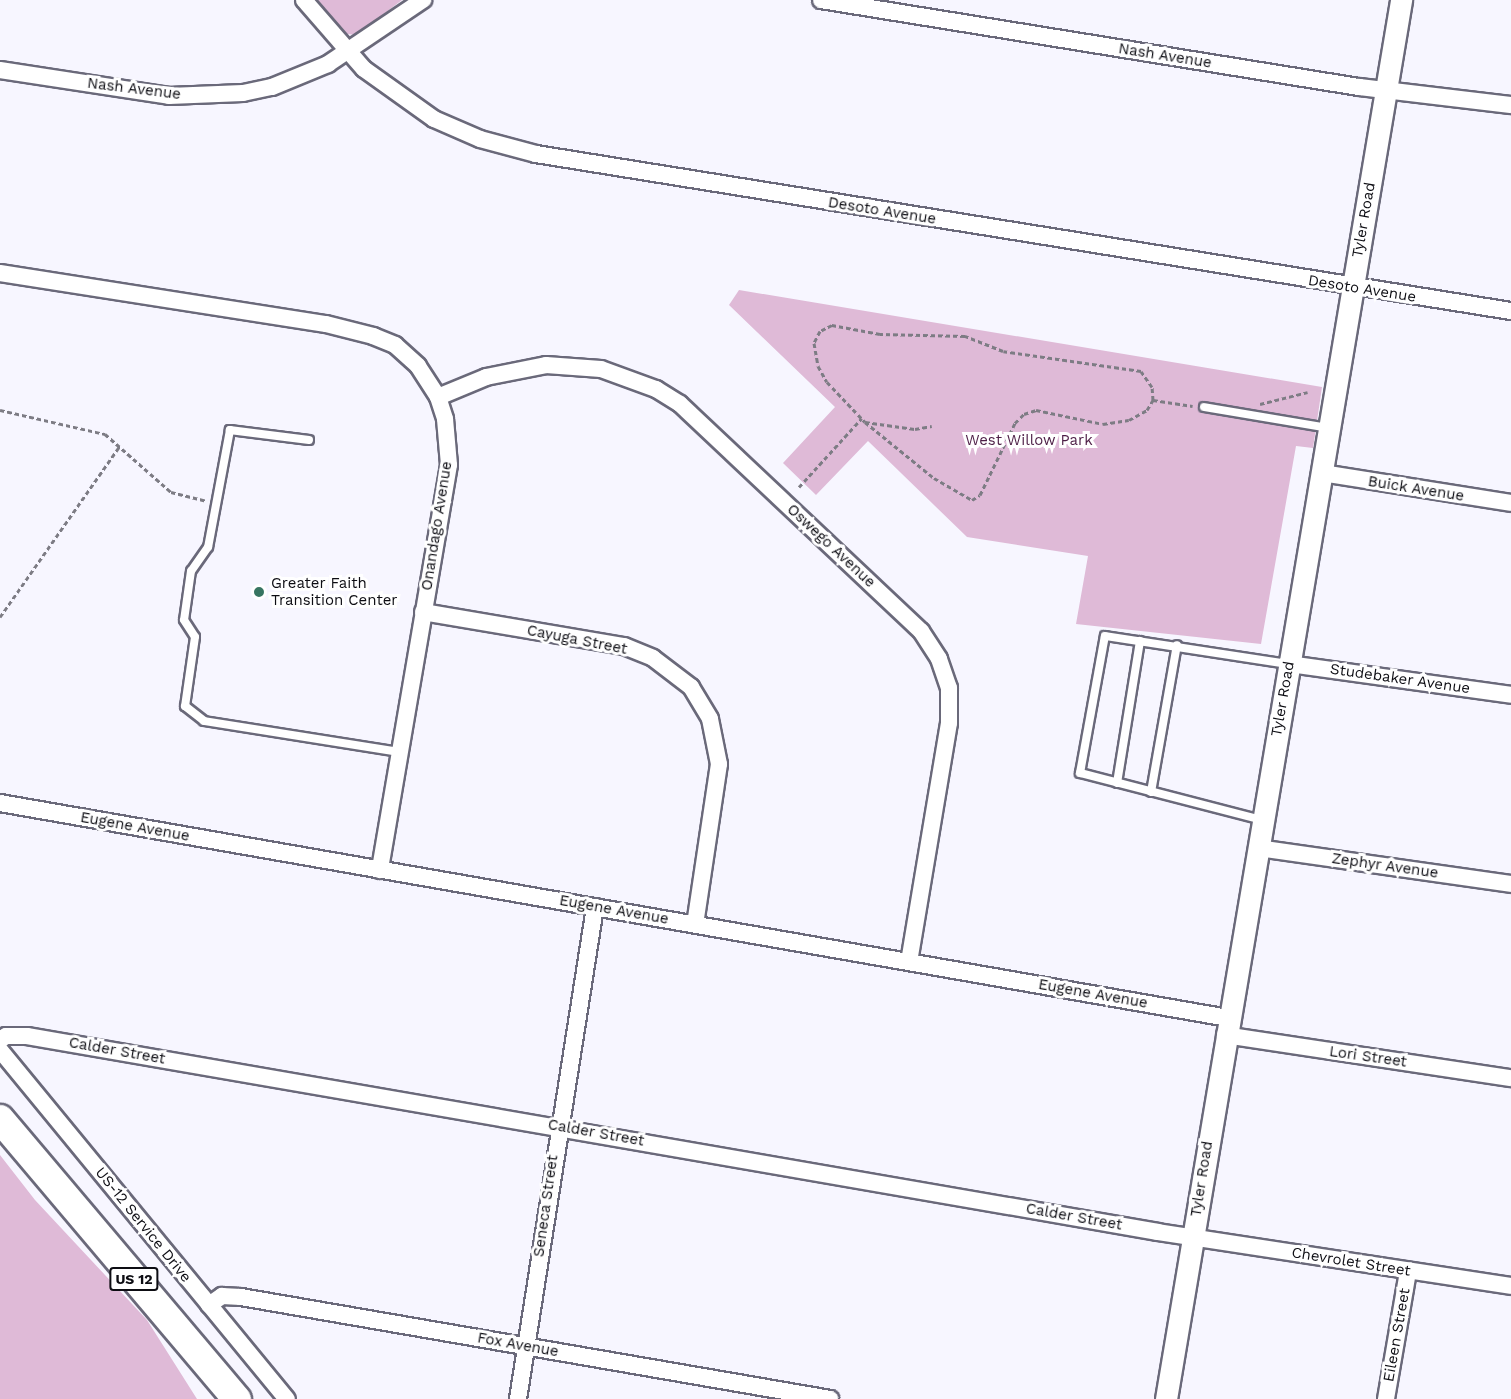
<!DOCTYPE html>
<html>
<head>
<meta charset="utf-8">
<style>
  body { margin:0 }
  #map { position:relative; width:1511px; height:1399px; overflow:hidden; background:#f7f6ff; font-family:"Work Sans",sans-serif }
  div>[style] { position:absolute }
  .green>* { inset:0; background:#dfbad7 }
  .path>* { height:3px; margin-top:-1.5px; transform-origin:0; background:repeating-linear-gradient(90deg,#7d7c84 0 4.5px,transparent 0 7.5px) }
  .roads { filter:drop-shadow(2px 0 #6a697a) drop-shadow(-2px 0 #6a697a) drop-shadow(0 2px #6a697a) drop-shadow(0 -2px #6a697a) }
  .service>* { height:8px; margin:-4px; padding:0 4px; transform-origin:4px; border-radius:4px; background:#fff }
  .minor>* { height:16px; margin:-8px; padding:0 8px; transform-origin:8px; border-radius:8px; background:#fff }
  .tertiary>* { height:21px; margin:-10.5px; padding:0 10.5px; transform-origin:10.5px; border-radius:10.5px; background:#fff }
  .trunk>* { height:28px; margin:-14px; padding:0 14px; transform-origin:14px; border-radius:14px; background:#fff }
  .dots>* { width:16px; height:16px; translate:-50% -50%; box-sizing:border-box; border:3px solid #fff; border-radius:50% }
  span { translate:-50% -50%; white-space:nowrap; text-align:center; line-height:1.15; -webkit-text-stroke:6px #fff; paint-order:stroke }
  .shield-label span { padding:2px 4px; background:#fff; border:2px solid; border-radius:4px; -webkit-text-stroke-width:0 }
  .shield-label { font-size:14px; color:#0d0d13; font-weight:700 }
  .street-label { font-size:15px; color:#0d0d13 }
  .park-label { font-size:15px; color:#4d1e46 }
  .poi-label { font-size:15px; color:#0d0d13 }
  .left { translate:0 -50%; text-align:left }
</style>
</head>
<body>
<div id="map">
  <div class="green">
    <div style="clip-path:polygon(317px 0,402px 0,356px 35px,347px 34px)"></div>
    <div style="clip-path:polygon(739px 290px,1322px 387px,1313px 448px,1296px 446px,1261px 644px,1076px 624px,1088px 556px,967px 537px,868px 441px,816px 495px,783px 463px,835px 407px,729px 305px)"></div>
    <div style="clip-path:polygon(0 1155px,35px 1200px,147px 1320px,197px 1399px,0 1399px)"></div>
  </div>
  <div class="path">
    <div style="left:1153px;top:400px;width:40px;rotate:8.5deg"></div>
    <div style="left:1260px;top:404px;width:49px;rotate:-14deg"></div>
    <div style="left:0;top:410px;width:108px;rotate:12.9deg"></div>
    <div style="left:105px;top:434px;width:88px;rotate:41.3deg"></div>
    <div style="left:171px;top:492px;width:36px;rotate:14deg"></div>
    <div style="left:865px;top:422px;width:89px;rotate:39.1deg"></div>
    <div style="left:934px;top:478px;width:44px;rotate:30.1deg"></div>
    <div style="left:972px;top:500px;width:9px;rotate:-32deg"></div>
    <div style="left:980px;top:495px;width:80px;rotate:-64.1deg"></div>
    <div style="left:1015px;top:423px;width:13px;rotate:-45deg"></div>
    <div style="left:1024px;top:414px;width:13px;rotate:-18deg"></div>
    <div style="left:1036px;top:410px;width:68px;rotate:11.8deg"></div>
    <div style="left:1103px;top:424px;width:26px;rotate:-9deg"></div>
    <div style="left:1129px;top:420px;width:21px;rotate:-29deg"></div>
    <div style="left:1147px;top:410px;width:12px;rotate:-59deg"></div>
    <div style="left:1153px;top:400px;width:13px;rotate:-94deg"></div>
    <div style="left:1152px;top:387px;width:19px;rotate:-125deg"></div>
    <div style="left:1141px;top:371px;width:139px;rotate:-171.8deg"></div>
    <div style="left:1003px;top:351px;width:41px;rotate:-158.5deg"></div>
    <div style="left:965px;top:336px;width:85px;rotate:-178.7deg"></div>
    <div style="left:880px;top:334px;width:49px;rotate:-169.4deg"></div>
    <div style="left:832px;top:325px;width:13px;rotate:153deg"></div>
    <div style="left:820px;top:331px;width:13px;rotate:117deg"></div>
    <div style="left:814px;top:343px;width:23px;rotate:80deg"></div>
    <div style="left:818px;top:366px;width:18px;rotate:61deg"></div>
    <div style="left:827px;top:382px;width:55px;rotate:46.5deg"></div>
    <div style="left:865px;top:422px;width:50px;rotate:8deg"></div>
    <div style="left:915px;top:429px;width:17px;rotate:-10deg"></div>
    <div style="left:799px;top:487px;width:93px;rotate:-47.6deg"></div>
    <div style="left:0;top:617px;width:208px;rotate:-55deg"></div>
  </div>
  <div class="roads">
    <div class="service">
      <div style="left:1204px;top:407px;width:126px;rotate:9.6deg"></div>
      <div style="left:309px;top:440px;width:80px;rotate:-172.8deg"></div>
      <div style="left:230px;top:430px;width:119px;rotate:100.6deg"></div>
      <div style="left:208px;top:547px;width:29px;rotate:125deg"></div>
      <div style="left:191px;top:571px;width:49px;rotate:98.1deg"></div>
      <div style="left:184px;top:620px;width:20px;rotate:57deg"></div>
      <div style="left:195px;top:637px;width:70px;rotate:98.2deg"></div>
      <div style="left:185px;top:706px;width:24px;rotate:38deg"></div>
      <div style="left:204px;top:721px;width:197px;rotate:9deg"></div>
      <div style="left:1117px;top:783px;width:144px;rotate:-80.8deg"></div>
      <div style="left:1151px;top:792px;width:149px;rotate:-80deg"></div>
      <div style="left:1262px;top:820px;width:188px;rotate:-165.5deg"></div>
      <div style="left:1080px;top:773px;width:139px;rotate:-79.7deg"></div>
      <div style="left:1105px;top:636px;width:186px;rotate:8.7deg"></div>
    </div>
    <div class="minor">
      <div style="left:304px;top:0;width:91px;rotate:49deg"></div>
      <div style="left:364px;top:69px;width:86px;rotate:35.5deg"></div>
      <div style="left:434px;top:119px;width:50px;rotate:23.5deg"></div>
      <div style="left:480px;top:139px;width:58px;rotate:15deg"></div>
      <div style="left:536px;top:154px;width:988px;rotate:9.15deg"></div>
      <div style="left:821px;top:0;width:545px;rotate:9.19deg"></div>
      <div style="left:1359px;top:87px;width:153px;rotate:6.8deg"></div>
      <div style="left:0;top:70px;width:171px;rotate:8.7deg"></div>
      <div style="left:169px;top:96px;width:74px;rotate:-2.3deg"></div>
      <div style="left:243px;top:93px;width:30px;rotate:-12deg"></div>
      <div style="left:272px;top:87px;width:61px;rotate:-22.3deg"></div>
      <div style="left:328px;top:64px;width:115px;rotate:-34deg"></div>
      <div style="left:0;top:273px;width:330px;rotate:8.9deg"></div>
      <div style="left:326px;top:324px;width:49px;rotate:14.3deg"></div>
      <div style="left:373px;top:336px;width:24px;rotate:22deg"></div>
      <div style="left:395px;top:345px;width:31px;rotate:42deg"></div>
      <div style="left:418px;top:366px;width:37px;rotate:57deg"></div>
      <div style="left:438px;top:397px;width:23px;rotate:72deg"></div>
      <div style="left:445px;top:419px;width:46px;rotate:85deg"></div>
      <div style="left:449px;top:465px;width:411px;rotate:99.7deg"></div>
      <div style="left:438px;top:397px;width:52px;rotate:-22.6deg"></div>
      <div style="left:486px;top:377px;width:61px;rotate:-11.3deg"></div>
      <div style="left:546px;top:365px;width:55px;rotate:4.2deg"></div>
      <div style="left:601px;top:369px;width:59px;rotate:20deg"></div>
      <div style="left:656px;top:389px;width:28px;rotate:32deg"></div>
      <div style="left:680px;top:404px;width:331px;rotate:43.3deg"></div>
      <div style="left:921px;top:631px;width:33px;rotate:57deg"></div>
      <div style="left:939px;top:659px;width:31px;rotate:71deg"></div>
      <div style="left:949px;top:688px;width:35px;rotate:90deg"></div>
      <div style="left:949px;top:723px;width:241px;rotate:99.5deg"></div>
      <div style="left:1322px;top:473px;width:191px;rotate:9deg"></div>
      <div style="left:423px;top:612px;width:204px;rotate:9.6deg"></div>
      <div style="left:624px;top:646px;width:31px;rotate:22deg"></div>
      <div style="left:653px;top:658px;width:48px;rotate:37.3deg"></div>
      <div style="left:691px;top:687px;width:37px;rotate:59deg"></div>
      <div style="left:710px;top:719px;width:46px;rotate:78.7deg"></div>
      <div style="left:719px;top:764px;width:162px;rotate:98.5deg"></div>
      <div style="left:1289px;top:664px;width:224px;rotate:7.9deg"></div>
      <div style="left:0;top:803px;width:1247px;rotate:9.93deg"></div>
      <div style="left:1258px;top:848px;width:256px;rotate:8.1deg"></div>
      <div style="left:1225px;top:1035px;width:289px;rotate:8.6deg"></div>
      <div style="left:0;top:1040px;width:7px;rotate:-34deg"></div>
      <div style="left:6px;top:1036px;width:21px"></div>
      <div style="left:27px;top:1036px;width:1148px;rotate:9.83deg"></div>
      <div style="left:1158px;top:1232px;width:357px;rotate:8.7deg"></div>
      <div style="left:0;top:1050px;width:452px;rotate:50.6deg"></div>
      <div style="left:209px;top:1305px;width:16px;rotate:-35deg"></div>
      <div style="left:222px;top:1296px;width:19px;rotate:3deg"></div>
      <div style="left:241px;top:1297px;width:598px;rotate:9.82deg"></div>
      <div style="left:518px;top:1399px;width:498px;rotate:-81.1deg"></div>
      <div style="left:1386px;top:1399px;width:130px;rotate:-80.2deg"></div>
    </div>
    <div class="tertiary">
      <div style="left:1166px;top:1399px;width:1419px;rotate:-80.46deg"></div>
    </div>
    <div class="trunk">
      <div style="left:0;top:1119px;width:367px;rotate:49.8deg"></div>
    </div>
  </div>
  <div class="dots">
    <div style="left:259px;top:592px;background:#377561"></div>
  </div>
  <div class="shield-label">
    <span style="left:134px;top:1279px">US 12</span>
  </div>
  <div class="street-label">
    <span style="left:1165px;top:56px;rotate:9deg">Nash Avenue</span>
    <span style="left:134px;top:89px;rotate:7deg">Nash Avenue</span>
    <span style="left:882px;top:211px;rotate:9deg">Desoto Avenue</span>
    <span style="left:1364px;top:220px;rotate:-80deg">Tyler Road</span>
    <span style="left:1362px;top:289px;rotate:9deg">Desoto Avenue</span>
    <span style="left:1416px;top:489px;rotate:9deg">Buick Avenue</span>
    <span style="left:437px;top:526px;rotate:-81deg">Onandago Avenue</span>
    <span style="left:831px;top:546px;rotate:43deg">Oswego Avenue</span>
    <span style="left:577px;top:640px;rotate:11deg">Cayuga Street</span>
    <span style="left:1400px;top:679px;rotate:8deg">Studebaker Avenue</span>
    <span style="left:1283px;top:699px;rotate:-80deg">Tyler Road</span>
    <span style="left:135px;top:827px;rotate:10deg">Eugene Avenue</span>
    <span style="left:1385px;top:866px;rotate:8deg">Zephyr Avenue</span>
    <span style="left:614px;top:910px;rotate:10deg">Eugene Avenue</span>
    <span style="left:1093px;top:994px;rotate:10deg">Eugene Avenue</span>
    <span style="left:117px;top:1051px;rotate:10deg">Calder Street</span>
    <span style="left:1368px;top:1057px;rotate:8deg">Lori Street</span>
    <span style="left:596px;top:1133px;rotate:10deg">Calder Street</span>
    <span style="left:1202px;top:1179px;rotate:-81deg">Tyler Road</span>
    <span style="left:546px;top:1206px;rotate:-82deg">Seneca Street</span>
    <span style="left:1074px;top:1217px;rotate:10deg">Calder Street</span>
    <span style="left:143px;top:1225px;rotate:51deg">US-12 Service Drive</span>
    <span style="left:1351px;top:1262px;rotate:9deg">Chevrolet Street</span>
    <span style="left:1397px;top:1335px;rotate:-80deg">Eileen Street</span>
    <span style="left:518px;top:1345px;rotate:10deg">Fox Avenue</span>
  </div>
  <div class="park-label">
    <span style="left:1029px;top:441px">West Willow Park</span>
  </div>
  <div class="poi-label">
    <span class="left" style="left:271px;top:592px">Greater Faith<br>Transition Center</span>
  </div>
</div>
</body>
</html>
